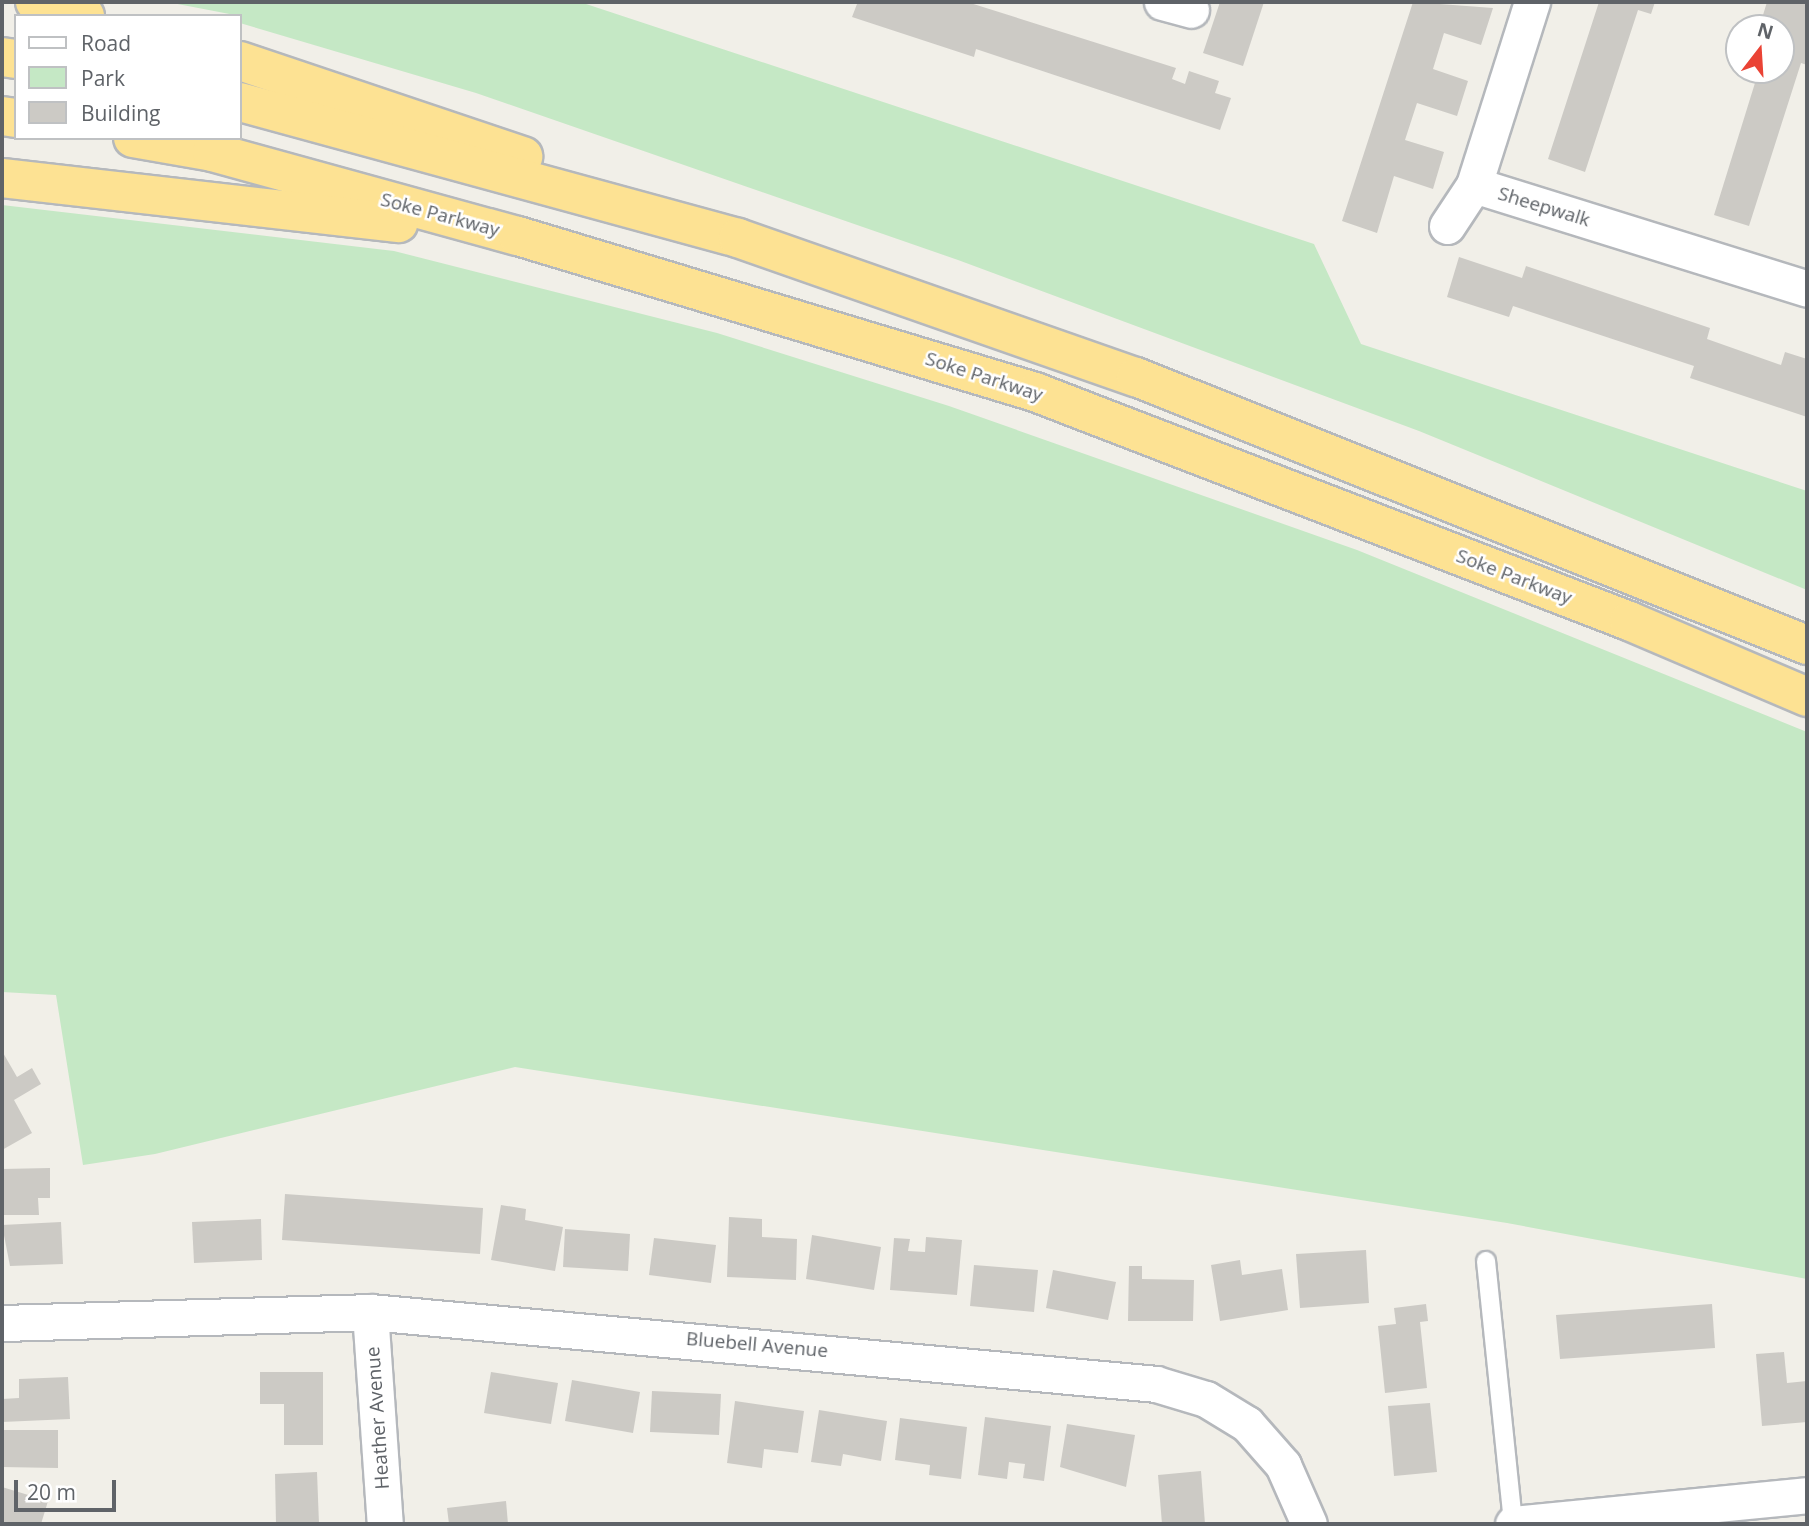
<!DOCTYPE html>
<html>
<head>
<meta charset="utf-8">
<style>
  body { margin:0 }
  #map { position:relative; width:1809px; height:1526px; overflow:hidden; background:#f1efe8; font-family:"Open Sans",sans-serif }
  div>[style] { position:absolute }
  .green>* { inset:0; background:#c5e8c5 }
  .building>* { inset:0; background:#cccac5 }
  .roads { filter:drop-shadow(2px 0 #b5b8bc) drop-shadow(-2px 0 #b5b8bc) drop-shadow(0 2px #b5b8bc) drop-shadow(0 -2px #b5b8bc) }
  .lane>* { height:18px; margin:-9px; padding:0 9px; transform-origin:9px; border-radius:9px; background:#fff }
  .street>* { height:35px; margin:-17.5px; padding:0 17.5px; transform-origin:17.5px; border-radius:17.5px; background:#fff }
  .highway>* { height:38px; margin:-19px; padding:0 19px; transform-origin:19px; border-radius:19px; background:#fde293 }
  span { translate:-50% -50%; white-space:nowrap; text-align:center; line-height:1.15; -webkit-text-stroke:5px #fff; paint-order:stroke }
  .street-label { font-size:19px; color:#5f6368 }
  .frame { position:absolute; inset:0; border:4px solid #5f6368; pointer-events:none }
  .legend { position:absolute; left:14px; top:14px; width:228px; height:126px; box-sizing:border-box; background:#fff; border:2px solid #bfc1c3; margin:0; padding:9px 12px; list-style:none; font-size:21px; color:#5f6368 }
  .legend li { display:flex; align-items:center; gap:14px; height:35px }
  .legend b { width:35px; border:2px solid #bfc1c3 }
  .north { position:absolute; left:1725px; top:14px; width:70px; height:70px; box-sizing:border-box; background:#fff; border:2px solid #bfc1c3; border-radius:50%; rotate:17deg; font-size:19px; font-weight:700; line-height:28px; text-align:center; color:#5f6368 }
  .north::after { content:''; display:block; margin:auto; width:24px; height:32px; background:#ea4335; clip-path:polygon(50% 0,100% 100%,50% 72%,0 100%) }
  .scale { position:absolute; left:14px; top:1480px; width:102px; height:32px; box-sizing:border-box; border:4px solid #5f6368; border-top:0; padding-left:9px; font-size:21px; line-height:24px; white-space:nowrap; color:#5f6368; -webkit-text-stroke:5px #fff; paint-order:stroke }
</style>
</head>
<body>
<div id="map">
  <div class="green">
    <div style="clip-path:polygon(167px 2px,580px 2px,1314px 244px,1361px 344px,1807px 491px,1807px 590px,1419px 431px,958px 260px,476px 93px,240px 23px,240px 16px)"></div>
    <div style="clip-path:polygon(2px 205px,394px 251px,717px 333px,949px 406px,1357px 550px,1807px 732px,1807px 1279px,1507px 1223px,515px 1067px,155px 1154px,83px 1165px,56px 995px,2px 992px)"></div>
  </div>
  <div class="building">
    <div style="clip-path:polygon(851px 2px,967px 2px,1176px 68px,1172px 79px,1185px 84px,1189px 71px,1219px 81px,1215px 93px,1231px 98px,1220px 130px,976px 49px,974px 57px,852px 17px,857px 4px)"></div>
    <div style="clip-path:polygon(1220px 2px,1264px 2px,1243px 66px,1203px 53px)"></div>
    <div style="clip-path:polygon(1413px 2px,1493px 8px,1481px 45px,1444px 33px,1433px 69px,1468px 81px,1457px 116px,1417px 103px,1405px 140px,1444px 152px,1433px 189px,1394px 176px,1377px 233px,1342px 221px)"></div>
    <div style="clip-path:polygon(1599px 2px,1655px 2px,1651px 14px,1638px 10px,1585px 172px,1548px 159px)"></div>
    <div style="clip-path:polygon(1767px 2px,1807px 2px,1807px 65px,1801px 63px,1749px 226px,1714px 215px,1759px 70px,1781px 70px,1781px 28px,1759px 28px)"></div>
    <div style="clip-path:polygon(1459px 257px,1522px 278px,1526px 266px,1710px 328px,1707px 339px,1781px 365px,1785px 352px,1807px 359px,1807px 417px,1690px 378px,1694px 366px,1513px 306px,1509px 317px,1447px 297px)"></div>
    <div style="clip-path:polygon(2px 1051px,17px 1077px,32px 1068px,41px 1084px,14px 1100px,32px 1133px,2px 1150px)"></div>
    <div style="clip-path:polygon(50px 1168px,50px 1198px,38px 1198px,39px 1215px,2px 1215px,2px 1169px)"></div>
    <div style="clip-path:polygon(285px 1194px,483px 1208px,480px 1254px,282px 1240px)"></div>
    <div style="clip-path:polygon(501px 1205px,526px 1209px,525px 1220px,563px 1227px,555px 1271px,491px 1260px)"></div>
    <div style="clip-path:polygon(729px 1217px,762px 1219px,762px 1237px,797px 1239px,796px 1280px,727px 1277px)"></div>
    <div style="clip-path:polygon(261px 1219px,262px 1260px,194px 1263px,192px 1222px)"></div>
    <div style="clip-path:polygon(61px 1222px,63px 1264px,10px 1266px,2px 1225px)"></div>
    <div style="clip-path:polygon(565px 1229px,630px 1234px,628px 1271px,563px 1267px)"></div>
    <div style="clip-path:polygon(812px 1235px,881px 1247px,874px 1290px,806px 1279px)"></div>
    <div style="clip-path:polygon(926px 1237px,962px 1240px,957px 1295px,890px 1290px,894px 1238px,910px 1239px,908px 1251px,925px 1252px)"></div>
    <div style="clip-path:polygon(654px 1238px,716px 1245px,711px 1283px,649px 1275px)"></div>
    <div style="clip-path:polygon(1366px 1250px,1369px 1303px,1300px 1308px,1296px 1254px)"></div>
    <div style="clip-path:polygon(1240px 1260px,1242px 1275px,1282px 1269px,1288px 1310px,1220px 1321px,1211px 1265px)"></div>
    <div style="clip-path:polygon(974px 1265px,1038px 1270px,1034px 1312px,970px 1306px)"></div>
    <div style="clip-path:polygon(1129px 1266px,1142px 1266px,1142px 1279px,1194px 1280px,1193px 1321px,1128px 1321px)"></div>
    <div style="clip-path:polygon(1053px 1270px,1116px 1282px,1108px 1320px,1046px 1308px)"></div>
    <div style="clip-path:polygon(1426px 1304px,1428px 1321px,1420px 1322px,1427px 1388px,1385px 1393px,1378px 1326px,1396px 1324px,1394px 1308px)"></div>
    <div style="clip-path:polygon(1712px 1304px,1715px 1348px,1560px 1359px,1556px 1315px)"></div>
    <div style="clip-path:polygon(1784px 1352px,1787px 1383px,1807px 1381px,1807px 1422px,1762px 1426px,1756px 1354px)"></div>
    <div style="clip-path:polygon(260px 1372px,323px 1372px,323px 1445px,284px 1445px,284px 1404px,260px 1404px)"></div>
    <div style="clip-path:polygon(491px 1372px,558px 1383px,551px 1424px,484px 1413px)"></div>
    <div style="clip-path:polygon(68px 1377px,70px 1419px,2px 1422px,2px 1399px,19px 1398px,19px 1379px)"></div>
    <div style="clip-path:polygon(572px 1380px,640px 1392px,633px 1433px,565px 1421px)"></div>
    <div style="clip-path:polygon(652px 1391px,721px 1394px,719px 1435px,650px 1432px)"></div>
    <div style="clip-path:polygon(735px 1401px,804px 1411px,798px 1453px,764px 1449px,762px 1468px,727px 1463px)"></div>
    <div style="clip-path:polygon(1430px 1403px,1437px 1472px,1394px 1476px,1388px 1406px)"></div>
    <div style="clip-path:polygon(819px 1410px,887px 1421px,881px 1461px,843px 1454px,841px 1466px,811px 1462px)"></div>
    <div style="clip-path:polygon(985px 1417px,1051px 1426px,1044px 1481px,1023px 1478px,1025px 1464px,1009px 1462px,1007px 1479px,978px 1475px)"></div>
    <div style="clip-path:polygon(900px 1418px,967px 1427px,961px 1479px,929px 1475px,930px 1465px,895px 1460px)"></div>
    <div style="clip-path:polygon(1067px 1424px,1135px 1435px,1126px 1487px,1060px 1467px)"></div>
    <div style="clip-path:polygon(2px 1430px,58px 1430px,58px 1468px,2px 1467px)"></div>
    <div style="clip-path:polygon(1201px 1471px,1205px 1524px,1162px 1524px,1158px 1475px)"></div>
    <div style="clip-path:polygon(317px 1472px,319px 1524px,276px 1524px,275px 1474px)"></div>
    <div style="clip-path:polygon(2px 1487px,48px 1501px,41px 1524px,2px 1524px)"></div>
    <div style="clip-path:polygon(506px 1501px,508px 1524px,449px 1524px,447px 1508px)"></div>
  </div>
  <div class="roads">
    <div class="lane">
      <div style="left:1486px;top:1261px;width:264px;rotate:84.1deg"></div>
    </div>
    <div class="street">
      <div style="left:1162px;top:2px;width:30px;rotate:15deg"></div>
      <div style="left:1532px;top:2px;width:192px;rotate:107.6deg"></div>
      <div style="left:1474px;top:185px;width:349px;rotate:17.3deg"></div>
      <div style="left:1447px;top:226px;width:49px;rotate:-56.6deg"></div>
      <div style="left:370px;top:1312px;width:213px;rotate:86deg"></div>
      <div style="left:2px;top:1323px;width:368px;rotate:-1.7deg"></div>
      <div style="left:370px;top:1312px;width:789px;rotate:5.23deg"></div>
      <div style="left:1156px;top:1384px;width:52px;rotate:16.7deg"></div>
      <div style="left:1206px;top:1399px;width:48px;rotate:31.4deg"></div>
      <div style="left:1247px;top:1424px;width:55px;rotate:48.7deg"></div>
      <div style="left:1283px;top:1465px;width:64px;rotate:66.2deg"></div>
      <div style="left:1513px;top:1524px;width:295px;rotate:-5.6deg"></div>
    </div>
    <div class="highway">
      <div style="left:35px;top:2px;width:52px;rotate:15.6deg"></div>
      <div style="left:2px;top:57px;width:14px;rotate:8deg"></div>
      <div style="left:240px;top:61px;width:299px;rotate:18.6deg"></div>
      <div style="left:240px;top:102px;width:516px;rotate:15.27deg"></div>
      <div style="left:738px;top:238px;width:422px;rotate:19.3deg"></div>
      <div style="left:1136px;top:377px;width:723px;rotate:21.77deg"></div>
      <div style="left:2px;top:116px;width:14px;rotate:8deg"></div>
      <div style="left:133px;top:138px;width:80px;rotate:10deg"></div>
      <div style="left:212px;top:152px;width:317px;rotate:15.4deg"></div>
      <div style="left:518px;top:236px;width:540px;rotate:16.79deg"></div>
      <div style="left:1035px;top:392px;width:637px;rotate:21.08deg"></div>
      <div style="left:1629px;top:621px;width:194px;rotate:23.1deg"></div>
      <div style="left:2px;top:178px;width:399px;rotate:6.5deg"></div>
    </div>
  </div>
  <div class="street-label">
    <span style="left:1544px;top:207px;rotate:17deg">Sheepwalk</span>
    <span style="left:440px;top:215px;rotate:15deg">Soke Parkway</span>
    <span style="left:984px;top:377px;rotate:18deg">Soke Parkway</span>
    <span style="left:1514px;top:577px;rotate:21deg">Soke Parkway</span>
    <span style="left:757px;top:1345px;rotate:5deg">Bluebell Avenue</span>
    <span style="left:378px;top:1418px;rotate:-94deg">Heather Avenue</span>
  </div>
  <div class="frame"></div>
  <ul class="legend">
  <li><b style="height:9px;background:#fff"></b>Road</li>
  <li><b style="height:19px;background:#c5e8c5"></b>Park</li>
  <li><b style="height:19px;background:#cccac5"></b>Building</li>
  </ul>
  <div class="north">N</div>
  <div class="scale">20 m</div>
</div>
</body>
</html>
